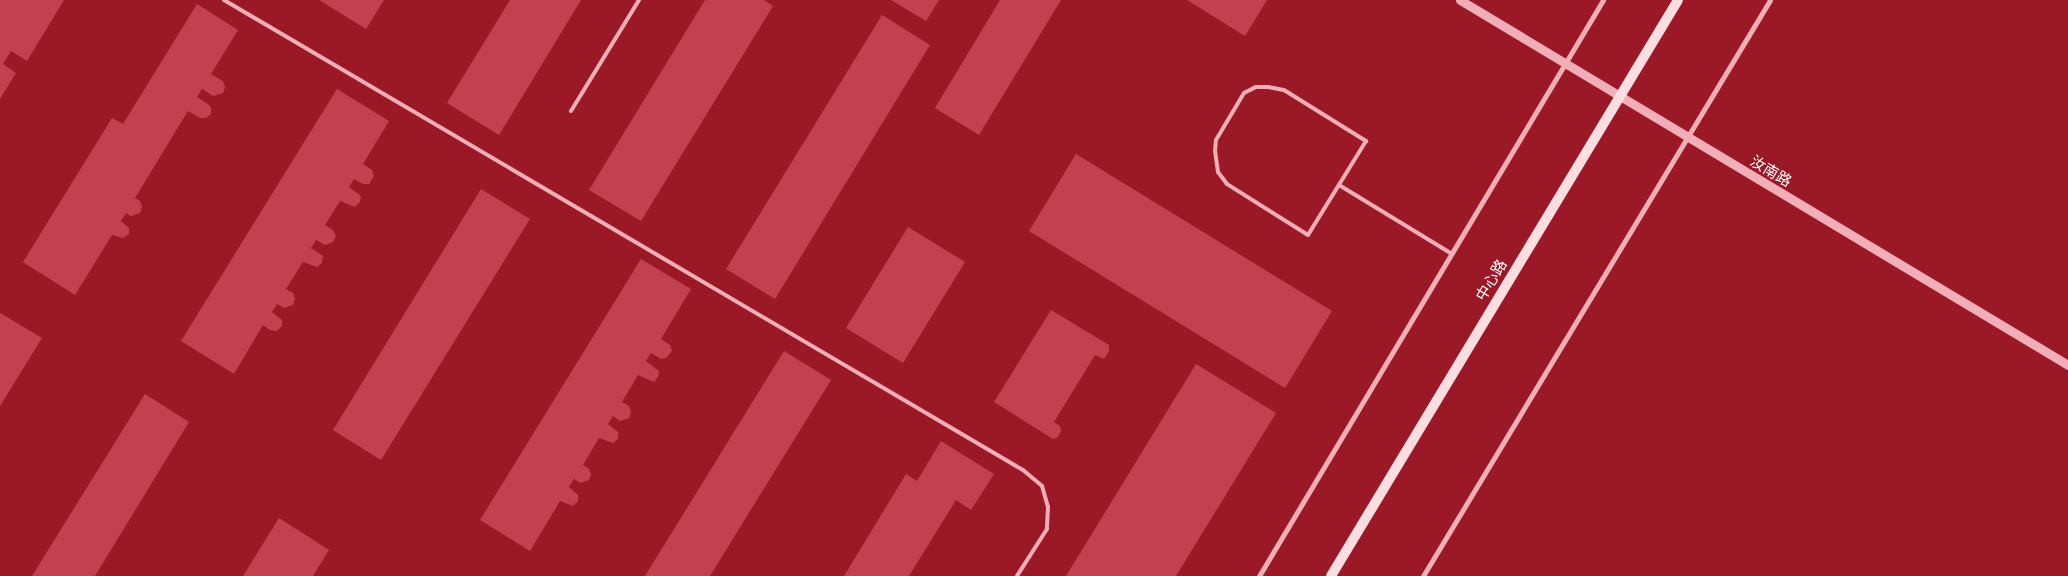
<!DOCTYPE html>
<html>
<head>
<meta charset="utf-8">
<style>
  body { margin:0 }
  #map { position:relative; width:2068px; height:576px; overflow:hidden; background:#9b1827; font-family:Arial,"Noto Sans SC",sans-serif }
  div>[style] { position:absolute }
  .building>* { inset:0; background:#c14151 }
  .service>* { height:4px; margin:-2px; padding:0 2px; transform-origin:2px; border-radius:2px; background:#f2aeb7 }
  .minor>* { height:5px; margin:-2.5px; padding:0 2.5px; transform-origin:2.5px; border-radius:2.5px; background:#f2aeb7 }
  .tertiary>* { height:9px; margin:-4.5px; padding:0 4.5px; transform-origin:4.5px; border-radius:4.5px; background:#f2aeb7 }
  .secondary>* { height:10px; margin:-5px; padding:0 5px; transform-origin:5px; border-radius:5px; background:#fcdde0 }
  span { translate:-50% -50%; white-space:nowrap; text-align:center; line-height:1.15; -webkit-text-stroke:4px #9b1827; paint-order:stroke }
  .street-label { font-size:15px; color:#fff }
</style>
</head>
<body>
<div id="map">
  <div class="building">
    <div style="clip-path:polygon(0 0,64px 0,27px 61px,11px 51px,3px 64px,16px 73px,0 99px)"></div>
    <div style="clip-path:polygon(319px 0,384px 0,366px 29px)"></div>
    <div style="clip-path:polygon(510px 0,581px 0,499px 135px,447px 103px)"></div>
    <div style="clip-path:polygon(705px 0,764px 0,773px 6px,641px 221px,589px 190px)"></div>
    <div style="clip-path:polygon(891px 0,939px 0,926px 21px)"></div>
    <div style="clip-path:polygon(1000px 0,1061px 0,979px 135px,935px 108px)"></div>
    <div style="clip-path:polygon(1187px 0,1267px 0,1245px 36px)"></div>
    <div style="clip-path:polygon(197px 4px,238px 30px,211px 74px,223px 81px,225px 87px,223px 93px,213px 96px,202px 89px,197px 97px,208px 104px,211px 107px,211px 114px,206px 118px,200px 118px,188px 111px,135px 198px,140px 201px,142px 207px,140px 213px,131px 216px,126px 213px,121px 221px,129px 228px,129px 234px,123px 238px,112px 235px,75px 295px,23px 262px,112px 118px,123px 124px)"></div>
    <div style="clip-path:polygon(882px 15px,930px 45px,775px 299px,726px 269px)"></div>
    <div style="clip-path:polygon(337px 89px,389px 121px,363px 164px,372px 170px,374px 176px,369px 184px,363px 184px,354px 179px,349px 187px,361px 196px,360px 202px,355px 207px,340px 201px,325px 225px,333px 230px,336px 236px,333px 242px,325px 245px,316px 240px,311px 248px,323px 256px,322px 263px,317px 267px,303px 262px,286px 289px,293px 293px,295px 299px,293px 305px,284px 308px,277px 304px,272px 312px,282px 320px,282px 326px,277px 331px,270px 330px,263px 325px,234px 374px,181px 341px)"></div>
    <div style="clip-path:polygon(1076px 154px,1332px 311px,1285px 388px,1029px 231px)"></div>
    <div style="clip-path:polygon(481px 189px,530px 219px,381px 460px,333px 430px)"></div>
    <div style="clip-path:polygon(908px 227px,965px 262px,903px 363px,846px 328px)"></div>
    <div style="clip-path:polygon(641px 259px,691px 289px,661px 339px,670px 345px,672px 351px,666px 358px,661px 359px,651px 353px,646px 361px,659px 371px,658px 377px,654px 382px,638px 375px,622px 402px,629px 406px,631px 412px,629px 418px,620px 421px,613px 416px,608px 424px,618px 432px,618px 439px,613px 443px,599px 438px,583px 465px,589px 469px,591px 475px,589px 480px,580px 483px,574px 479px,569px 487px,578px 495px,578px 501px,573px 506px,560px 501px,530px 551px,480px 520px)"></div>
    <div style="clip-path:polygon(1051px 310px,1109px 345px,1109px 351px,1104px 359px,1095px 355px,1054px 422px,1060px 426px,1061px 431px,1058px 437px,1053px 439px,994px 402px)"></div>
    <div style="clip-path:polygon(0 313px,42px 338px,0 406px)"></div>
    <div style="clip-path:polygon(784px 351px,831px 380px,710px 576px,645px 576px)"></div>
    <div style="clip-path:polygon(1196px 364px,1276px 413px,1176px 576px,1066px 576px)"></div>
    <div style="clip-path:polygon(145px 394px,189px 422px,95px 576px,32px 576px)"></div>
    <div style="clip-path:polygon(941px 441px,994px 474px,971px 510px,956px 500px,909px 576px,844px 576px,906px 474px,917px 481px)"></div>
    <div style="clip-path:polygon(279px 518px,329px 550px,313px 576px,243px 576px)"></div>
  </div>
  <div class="service">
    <div style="left:224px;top:0;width:927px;rotate:30.47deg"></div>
    <div style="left:1023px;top:470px;width:25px;rotate:40deg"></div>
    <div style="left:1042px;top:486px;width:22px;rotate:74deg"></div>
    <div style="left:1048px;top:507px;width:22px;rotate:93deg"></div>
    <div style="left:1047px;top:529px;width:56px;rotate:122.6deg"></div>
    <div style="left:1256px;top:87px;width:12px"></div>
    <div style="left:1268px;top:87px;width:16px;rotate:11deg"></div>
    <div style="left:1284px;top:90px;width:97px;rotate:31.9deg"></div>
    <div style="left:1366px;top:141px;width:110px;rotate:121.7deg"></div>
    <div style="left:1308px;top:235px;width:96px;rotate:-147.8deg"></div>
    <div style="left:1227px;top:184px;width:15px;rotate:-127deg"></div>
    <div style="left:1218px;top:172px;width:21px;rotate:-98deg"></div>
    <div style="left:1215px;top:151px;width:11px;rotate:-85deg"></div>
    <div style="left:1216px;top:140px;width:55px;rotate:-59.2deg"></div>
    <div style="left:1244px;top:93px;width:13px;rotate:-27deg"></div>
    <div style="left:571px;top:111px;width:130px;rotate:-58.5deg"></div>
    <div style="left:1339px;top:185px;width:132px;rotate:31.4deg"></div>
  </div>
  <div class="minor">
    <div style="left:1259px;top:576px;width:671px;rotate:-59.15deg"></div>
    <div style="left:1423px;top:576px;width:672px;rotate:-58.93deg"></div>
  </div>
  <div class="tertiary">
    <div style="left:1460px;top:0;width:709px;rotate:30.98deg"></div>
  </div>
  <div class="secondary">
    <div style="left:1331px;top:576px;width:672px;rotate:-58.93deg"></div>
  </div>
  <div class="street-label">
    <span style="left:1771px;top:171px;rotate:31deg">汝南路</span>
    <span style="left:1491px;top:280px;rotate:-59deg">中心路</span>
  </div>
</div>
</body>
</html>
